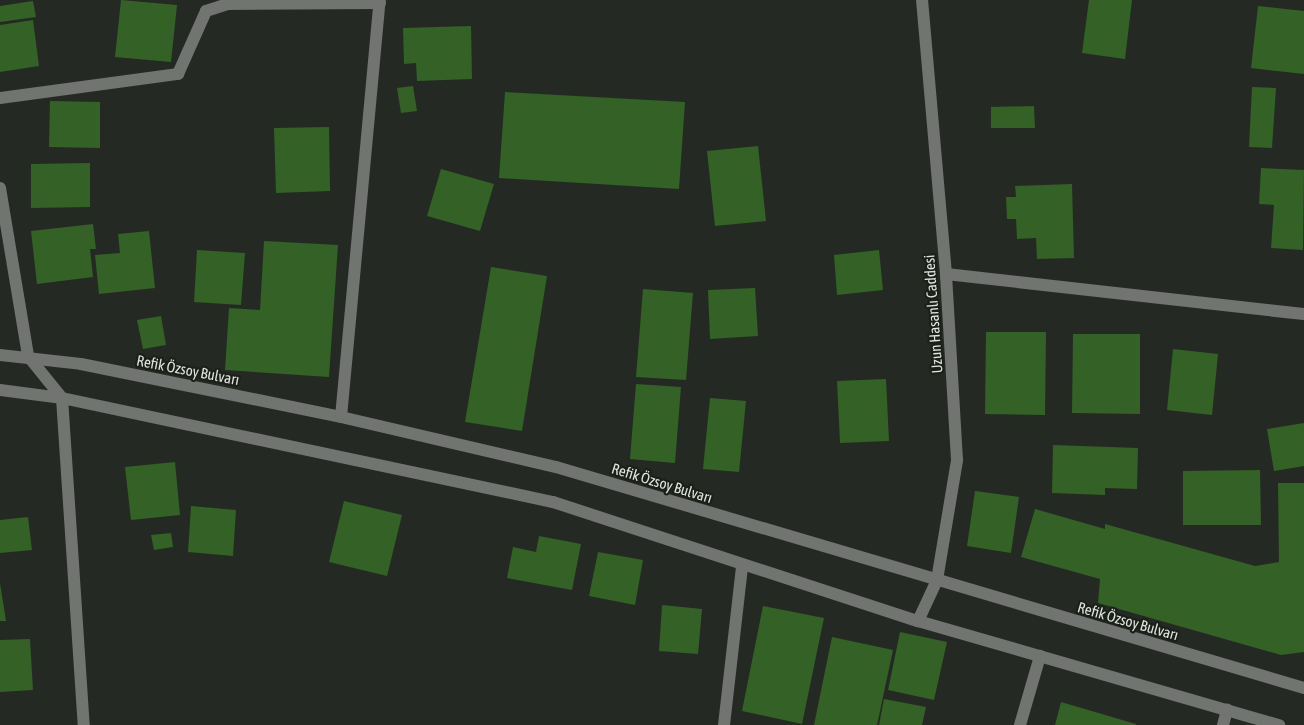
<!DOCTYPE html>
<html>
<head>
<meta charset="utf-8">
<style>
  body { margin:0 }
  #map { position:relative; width:1304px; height:725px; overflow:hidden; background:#242a23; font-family:"Asap Condensed",sans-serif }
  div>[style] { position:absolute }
  .building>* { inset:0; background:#336126 }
  .minor>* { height:12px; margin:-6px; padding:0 6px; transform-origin:6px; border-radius:6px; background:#717471 }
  span { translate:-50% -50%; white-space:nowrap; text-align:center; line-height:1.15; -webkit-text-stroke:4.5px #1b2019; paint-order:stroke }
  .street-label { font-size:15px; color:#e1e4e0 }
</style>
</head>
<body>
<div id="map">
  <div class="building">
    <div style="clip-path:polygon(121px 0,177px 5px,171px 62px,115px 57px)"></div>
    <div style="clip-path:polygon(1089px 0,1132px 0,1125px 59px,1082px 53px)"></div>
    <div style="clip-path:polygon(33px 1px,36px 17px,0 22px,0 6px)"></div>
    <div style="clip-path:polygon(1258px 6px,1304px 11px,1304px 74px,1251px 68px)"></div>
    <div style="clip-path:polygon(33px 20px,39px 66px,0 72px,0 25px)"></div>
    <div style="clip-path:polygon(471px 26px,472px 79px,417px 81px,416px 63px,404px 64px,403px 28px)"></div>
    <div style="clip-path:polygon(413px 86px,417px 111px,401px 113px,397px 88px)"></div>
    <div style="clip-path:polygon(1252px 87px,1276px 88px,1272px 148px,1249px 147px)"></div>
    <div style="clip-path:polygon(505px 92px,685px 102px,679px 189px,499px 178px)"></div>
    <div style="clip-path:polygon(50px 101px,100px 102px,100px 148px,49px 147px)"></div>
    <div style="clip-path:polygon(1034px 106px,1035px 128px,991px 128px,991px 107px)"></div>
    <div style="clip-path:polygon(329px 127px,330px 191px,276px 193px,274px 128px)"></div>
    <div style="clip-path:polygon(758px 146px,766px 221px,715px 226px,707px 151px)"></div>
    <div style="clip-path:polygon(90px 163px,90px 207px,31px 208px,31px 164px)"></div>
    <div style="clip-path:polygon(1261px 168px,1304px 170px,1303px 250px,1271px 248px,1274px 205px,1259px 204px)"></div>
    <div style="clip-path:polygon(441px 169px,494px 184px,480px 231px,427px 216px)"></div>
    <div style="clip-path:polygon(1072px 184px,1074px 258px,1037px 259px,1036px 238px,1017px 239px,1016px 219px,1007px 219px,1006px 197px,1016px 197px,1015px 186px)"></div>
    <div style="clip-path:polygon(93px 224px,96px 249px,90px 249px,93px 277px,37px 284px,31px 231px)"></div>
    <div style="clip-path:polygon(149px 231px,155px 288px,99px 294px,95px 255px,120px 253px,118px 234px)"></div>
    <div style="clip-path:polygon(264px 241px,338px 245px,329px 377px,225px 370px,229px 308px,260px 310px)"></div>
    <div style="clip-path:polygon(197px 250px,245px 253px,241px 305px,194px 302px)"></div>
    <div style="clip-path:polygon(879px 250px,883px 290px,837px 295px,834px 255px)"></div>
    <div style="clip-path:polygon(491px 267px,547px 276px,522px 431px,465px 422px)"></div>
    <div style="clip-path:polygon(755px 288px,758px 336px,710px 339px,708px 290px)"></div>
    <div style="clip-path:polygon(643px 289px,693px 293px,686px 380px,636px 377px)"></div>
    <div style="clip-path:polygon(161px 316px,166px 345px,143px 349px,137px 320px)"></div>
    <div style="clip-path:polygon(986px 332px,1046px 332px,1045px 415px,985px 414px)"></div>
    <div style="clip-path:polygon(1073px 334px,1140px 334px,1140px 414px,1072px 413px)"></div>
    <div style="clip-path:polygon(1173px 349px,1218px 354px,1212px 415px,1167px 410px)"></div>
    <div style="clip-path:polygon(886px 379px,889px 441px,840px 443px,837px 381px)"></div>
    <div style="clip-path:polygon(636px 384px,681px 387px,675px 463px,630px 459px)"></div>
    <div style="clip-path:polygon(710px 398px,746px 401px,739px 472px,703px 469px)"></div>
    <div style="clip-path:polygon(1304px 423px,1304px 466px,1274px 471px,1267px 429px)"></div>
    <div style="clip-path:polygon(1053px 445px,1138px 448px,1137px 489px,1105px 488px,1105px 495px,1052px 493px)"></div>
    <div style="clip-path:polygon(175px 462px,180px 515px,131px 520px,125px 467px)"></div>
    <div style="clip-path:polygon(1260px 470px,1261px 525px,1183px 525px,1183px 471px)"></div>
    <div style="clip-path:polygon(1278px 483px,1304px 483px,1304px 652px,1281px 655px,1098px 603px,1100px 579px,1021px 557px,1035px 509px,1105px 529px,1105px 524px,1255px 566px,1279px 562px)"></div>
    <div style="clip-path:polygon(975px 491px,1019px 497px,1011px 553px,967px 546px)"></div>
    <div style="clip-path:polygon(344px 501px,402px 515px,387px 576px,329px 562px)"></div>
    <div style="clip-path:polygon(191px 506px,236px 510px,233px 556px,188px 552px)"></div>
    <div style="clip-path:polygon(28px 517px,32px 550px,0 553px,0 520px)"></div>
    <div style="clip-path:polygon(171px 533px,173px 547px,154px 550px,151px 535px)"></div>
    <div style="clip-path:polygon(539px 536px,581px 544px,572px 590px,507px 578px,513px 547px,536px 552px)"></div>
    <div style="clip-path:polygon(598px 552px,643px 560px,635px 605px,589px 596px)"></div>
    <div style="clip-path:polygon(0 583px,6px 621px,0 621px)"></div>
    <div style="clip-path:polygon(662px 605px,702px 609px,698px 654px,659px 651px)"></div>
    <div style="clip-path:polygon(763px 606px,824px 618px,802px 724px,742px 711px)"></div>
    <div style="clip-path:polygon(900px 632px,947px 642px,934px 700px,888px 690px)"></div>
    <div style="clip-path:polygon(832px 637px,893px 650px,877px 725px,814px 725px)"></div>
    <div style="clip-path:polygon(30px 639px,33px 690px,0 692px,0 640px)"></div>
    <div style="clip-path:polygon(884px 699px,926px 707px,922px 725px,879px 725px)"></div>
    <div style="clip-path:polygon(1061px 702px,1136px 724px,1136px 725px,1055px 725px)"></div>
  </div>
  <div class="minor">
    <div style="left:0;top:98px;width:180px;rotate:-7.7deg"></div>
    <div style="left:178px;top:74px;width:69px;rotate:-66deg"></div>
    <div style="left:206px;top:11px;width:22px;rotate:-18deg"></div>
    <div style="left:227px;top:4px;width:153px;rotate:-0.4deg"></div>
    <div style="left:0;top:188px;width:170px;rotate:80.5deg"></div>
    <div style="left:28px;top:356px;width:54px;rotate:51deg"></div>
    <div style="left:62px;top:398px;width:328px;rotate:86.2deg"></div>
    <div style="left:946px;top:274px;width:360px;rotate:6.4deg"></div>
    <div style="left:0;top:355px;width:81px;rotate:6.3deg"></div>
    <div style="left:81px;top:364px;width:265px;rotate:11.5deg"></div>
    <div style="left:341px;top:417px;width:221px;rotate:13.1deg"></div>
    <div style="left:556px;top:467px;width:780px;rotate:16.46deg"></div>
    <div style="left:0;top:390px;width:63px;rotate:7.4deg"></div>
    <div style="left:62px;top:398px;width:502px;rotate:11.96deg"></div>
    <div style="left:553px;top:502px;width:384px;rotate:18.1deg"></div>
    <div style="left:918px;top:621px;width:376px;rotate:16.1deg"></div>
    <div style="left:341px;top:417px;width:419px;rotate:-84.7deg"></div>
    <div style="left:918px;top:621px;width:45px;rotate:-65.1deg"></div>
    <div style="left:937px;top:580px;width:122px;rotate:-80.5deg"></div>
    <div style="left:957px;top:460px;width:186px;rotate:-93.4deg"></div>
    <div style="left:946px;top:274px;width:275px;rotate:-95deg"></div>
    <div style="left:724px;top:725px;width:159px;rotate:-83.5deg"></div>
    <div style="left:1020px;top:725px;width:72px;rotate:-73.8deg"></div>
    <div style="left:1223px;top:725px;width:16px;rotate:-75deg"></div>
  </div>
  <div class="street-label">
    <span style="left:933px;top:314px;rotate:-94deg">Uzun Hasanlı Caddesi</span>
    <span style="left:188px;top:370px;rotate:11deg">Refik Özsoy Bulvarı</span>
    <span style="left:662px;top:483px;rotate:17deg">Refik Özsoy Bulvarı</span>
    <span style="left:1128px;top:621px;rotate:16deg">Refik Özsoy Bulvarı</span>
  </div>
</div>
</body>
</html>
